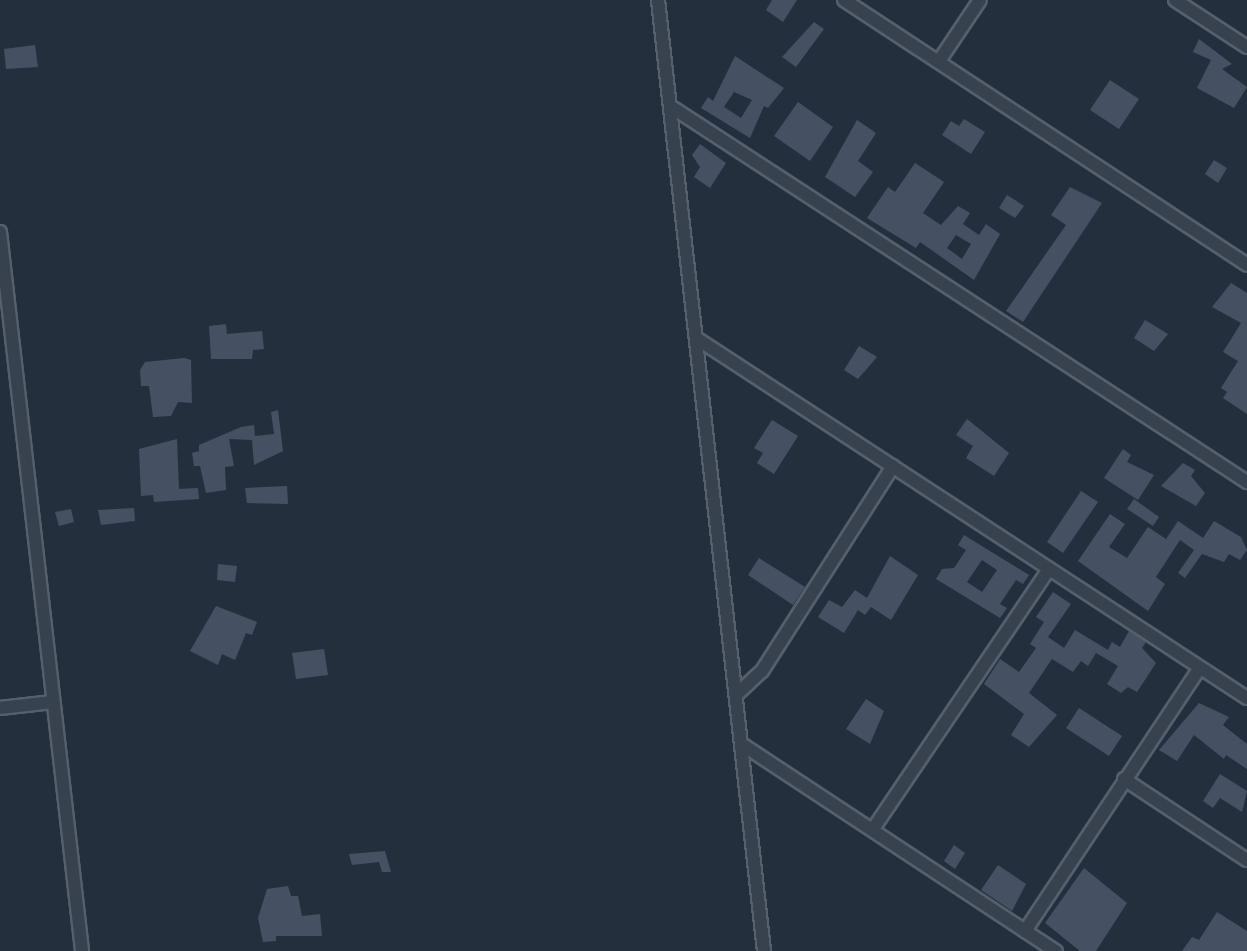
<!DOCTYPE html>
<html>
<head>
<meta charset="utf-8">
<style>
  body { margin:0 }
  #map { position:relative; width:1247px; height:951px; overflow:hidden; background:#242f3e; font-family:"Alegreya Sans",sans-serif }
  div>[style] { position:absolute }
  .building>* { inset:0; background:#455162 }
  .roads { filter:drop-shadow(2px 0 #565f6c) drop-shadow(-2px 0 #565f6c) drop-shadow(0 2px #565f6c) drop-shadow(0 -2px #565f6c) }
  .minor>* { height:12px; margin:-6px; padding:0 6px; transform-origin:6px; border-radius:6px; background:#38414e }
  span { translate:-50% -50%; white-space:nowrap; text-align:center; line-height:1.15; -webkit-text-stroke:7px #1d2633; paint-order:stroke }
</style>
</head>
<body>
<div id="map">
  <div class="building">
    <div style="clip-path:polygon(772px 0,797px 0,783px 22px,766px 10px)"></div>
    <div style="clip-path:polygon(814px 22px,824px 29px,796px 67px,782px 57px)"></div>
    <div style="clip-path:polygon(1199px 39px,1232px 64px,1222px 69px,1247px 87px,1234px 108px,1197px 88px,1211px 60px,1193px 52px)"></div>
    <div style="clip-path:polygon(35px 45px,38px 67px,6px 69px,4px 49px)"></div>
    <div style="clip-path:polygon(evenodd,735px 56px,784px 88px,768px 108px,764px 106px,750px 138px,701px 108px,708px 97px,713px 101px,735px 56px,734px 92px,752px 100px,741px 118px,724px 107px,734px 92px)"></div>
    <div style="clip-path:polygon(1110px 80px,1139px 99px,1119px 129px,1090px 110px)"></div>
    <div style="clip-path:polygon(798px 102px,833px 127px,810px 161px,774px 136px)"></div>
    <div style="clip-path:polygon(964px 119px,985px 132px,971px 154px,942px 135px,951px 121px,959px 126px)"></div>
    <div style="clip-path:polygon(857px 120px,876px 133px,858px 161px,873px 172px,855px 197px,825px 177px)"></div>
    <div style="clip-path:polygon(700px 144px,726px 163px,710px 188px,694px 177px,700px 167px,692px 155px)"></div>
    <div style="clip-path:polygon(1214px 160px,1227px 168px,1218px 183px,1205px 174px)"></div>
    <div style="clip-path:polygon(evenodd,915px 163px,944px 182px,923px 213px,941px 225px,958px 206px,970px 213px,963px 224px,979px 235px,986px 224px,1000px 234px,974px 280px,920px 242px,916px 248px,867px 218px,888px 187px,895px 192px,915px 163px,956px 235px,971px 244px,962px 259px,947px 248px,956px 235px)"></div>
    <div style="clip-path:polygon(1070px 187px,1102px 203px,1023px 322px,1006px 311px,1066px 225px,1051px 215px)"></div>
    <div style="clip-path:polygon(1007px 195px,1024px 206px,1015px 218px,999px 208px)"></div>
    <div style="clip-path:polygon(1231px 283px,1247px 293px,1247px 414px,1223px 398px,1227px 392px,1221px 388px,1238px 361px,1223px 352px,1241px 323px,1212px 307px)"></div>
    <div style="clip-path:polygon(1145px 320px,1168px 334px,1154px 351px,1134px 338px)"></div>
    <div style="clip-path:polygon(226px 324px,227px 334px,262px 331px,264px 349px,253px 350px,252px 359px,211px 359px,209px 326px)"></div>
    <div style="clip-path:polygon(859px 346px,877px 357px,858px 379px,844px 370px)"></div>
    <div style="clip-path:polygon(184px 358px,191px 360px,192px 403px,178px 402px,171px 416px,153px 417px,149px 386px,141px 386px,140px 370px,145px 362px)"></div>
    <div style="clip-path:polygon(278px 410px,283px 451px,254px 465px,252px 440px,229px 439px,234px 466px,225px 467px,226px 490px,206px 493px,200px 466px,194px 466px,192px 453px,199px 451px,199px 445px,241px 427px,254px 425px,255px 436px,274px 434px,271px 412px)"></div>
    <div style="clip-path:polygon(967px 419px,1009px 453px,994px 476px,966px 458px,973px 446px,956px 435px)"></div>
    <div style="clip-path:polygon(772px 420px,798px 436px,774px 474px,757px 463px,763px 453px,754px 448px)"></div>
    <div style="clip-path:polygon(177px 439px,179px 489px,198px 488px,199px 499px,154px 502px,153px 495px,141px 496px,139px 449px)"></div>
    <div style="clip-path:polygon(1123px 449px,1131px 455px,1127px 462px,1154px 475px,1138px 500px,1104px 478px)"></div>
    <div style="clip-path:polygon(1183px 463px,1195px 470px,1191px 476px,1205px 493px,1196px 506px,1161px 486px)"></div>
    <div style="clip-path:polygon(287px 486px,288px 504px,247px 503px,245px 488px)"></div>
    <div style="clip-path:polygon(1081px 491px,1098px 502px,1063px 553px,1047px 542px)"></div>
    <div style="clip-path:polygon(1134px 499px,1159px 517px,1153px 526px,1127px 509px)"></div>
    <div style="clip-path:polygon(134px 508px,135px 521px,101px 525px,98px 510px)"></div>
    <div style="clip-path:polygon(71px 509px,74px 522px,59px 526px,55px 512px)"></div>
    <div style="clip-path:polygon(1110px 514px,1125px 524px,1109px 547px,1127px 558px,1148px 527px,1166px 539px,1178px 521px,1203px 538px,1214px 521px,1241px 537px,1247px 550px,1240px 560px,1229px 554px,1224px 562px,1202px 554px,1185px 578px,1178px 573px,1194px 550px,1180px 540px,1156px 577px,1165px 584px,1148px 611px,1078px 561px)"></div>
    <div style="clip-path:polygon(evenodd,964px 535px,1029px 575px,1023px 584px,1016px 580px,1000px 604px,1007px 608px,1000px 618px,936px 579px,942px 569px,954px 568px,966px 550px,958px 545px,964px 535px,982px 560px,997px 570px,982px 592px,967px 582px,982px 560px)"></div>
    <div style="clip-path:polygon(890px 556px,918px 575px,891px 620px,871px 607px,865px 615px,858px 610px,844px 633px,818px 617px,829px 600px,842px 607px,855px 590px,867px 598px)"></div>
    <div style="clip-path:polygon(759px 558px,805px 587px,793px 605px,748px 575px)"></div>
    <div style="clip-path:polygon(218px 564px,237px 566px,235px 582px,217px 580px)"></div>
    <div style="clip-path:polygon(1053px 592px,1071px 604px,1048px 637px,1064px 648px,1075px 630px,1108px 650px,1112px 642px,1120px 647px,1129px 631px,1146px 642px,1142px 648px,1156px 663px,1137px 692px,1128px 687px,1121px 693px,1107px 684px,1118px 666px,1096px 653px,1088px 666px,1081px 661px,1073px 672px,1052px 659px,1029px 693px,1057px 715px,1029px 747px,1011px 735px,1024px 714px,984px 684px,1000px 659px,1019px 672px,1036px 648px,1030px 644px,1044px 622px,1036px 617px)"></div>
    <div style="clip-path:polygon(216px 606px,257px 622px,252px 635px,246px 633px,235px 660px,222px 654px,218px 665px,190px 651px)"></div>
    <div style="clip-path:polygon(324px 649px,328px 675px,296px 679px,292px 653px)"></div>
    <div style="clip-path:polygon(866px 699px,884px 711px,870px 744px,846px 729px)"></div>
    <div style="clip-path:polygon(1199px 703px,1229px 717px,1223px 725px,1247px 744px,1247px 769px,1226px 755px,1224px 759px,1194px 735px,1177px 761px,1159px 750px)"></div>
    <div style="clip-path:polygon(1079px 708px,1122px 736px,1109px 756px,1066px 728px)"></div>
    <div style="clip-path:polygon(1220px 774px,1247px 791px,1242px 812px,1220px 798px,1213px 808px,1203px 801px)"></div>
    <div style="clip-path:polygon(954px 845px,965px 853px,955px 869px,944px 861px)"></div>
    <div style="clip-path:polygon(385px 851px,391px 872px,382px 872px,379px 862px,352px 865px,349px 854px)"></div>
    <div style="clip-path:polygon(998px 865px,1026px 884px,1012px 911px,981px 890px)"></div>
    <div style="clip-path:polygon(1084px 868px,1127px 903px,1096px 951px,1080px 951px,1045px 923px)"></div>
    <div style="clip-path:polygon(288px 886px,291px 896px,298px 896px,302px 916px,320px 914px,322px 936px,276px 936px,276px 941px,263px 942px,258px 918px,267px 889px)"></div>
    <div style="clip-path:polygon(1217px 912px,1247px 931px,1247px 951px,1182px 951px,1192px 937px,1199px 940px)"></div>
  </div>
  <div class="roads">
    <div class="minor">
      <div style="left:658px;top:0;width:957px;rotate:83.64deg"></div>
      <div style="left:844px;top:0;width:482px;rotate:33.3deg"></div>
      <div style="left:1175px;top:0;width:86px;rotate:33.1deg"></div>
      <div style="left:939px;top:61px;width:73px;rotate:-56.1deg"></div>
      <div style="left:670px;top:106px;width:689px;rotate:33.09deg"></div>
      <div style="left:0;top:232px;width:724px;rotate:83.49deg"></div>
      <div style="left:696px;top:338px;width:658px;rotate:33.16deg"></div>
      <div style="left:736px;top:695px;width:35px;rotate:-43deg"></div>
      <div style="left:762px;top:671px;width:243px;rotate:-57.4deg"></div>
      <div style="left:0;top:708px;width:53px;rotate:-6.5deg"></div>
      <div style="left:743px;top:745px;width:375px;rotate:33.4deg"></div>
      <div style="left:1124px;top:779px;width:147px;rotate:33.4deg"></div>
      <div style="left:873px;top:829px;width:314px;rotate:-55.9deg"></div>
      <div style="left:1025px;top:931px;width:316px;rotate:-56.4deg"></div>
    </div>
  </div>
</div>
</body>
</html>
